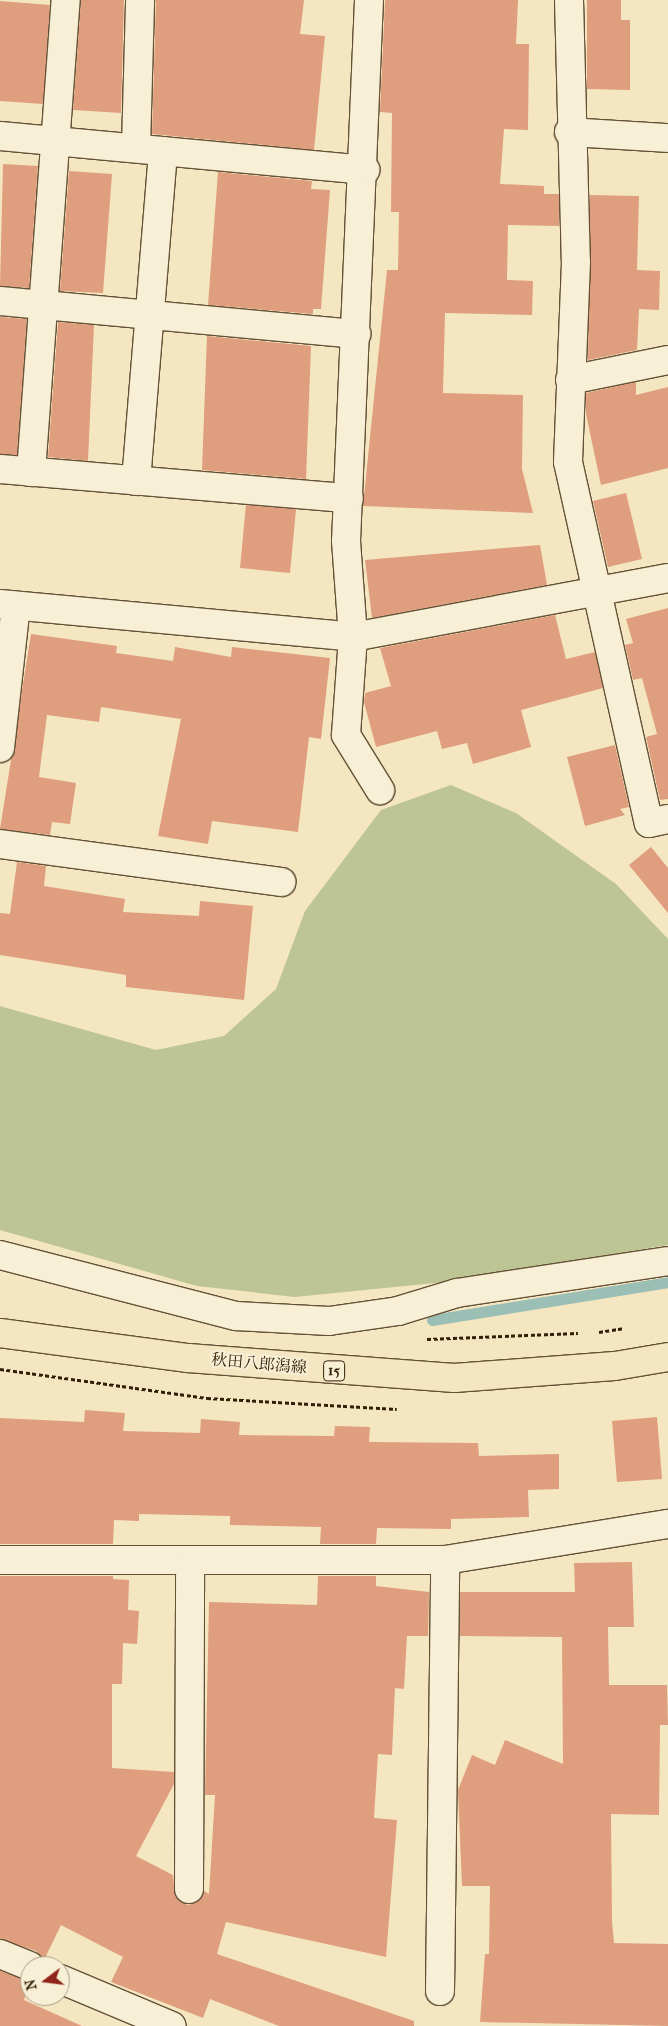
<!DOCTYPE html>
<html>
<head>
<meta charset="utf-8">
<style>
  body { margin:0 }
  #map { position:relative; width:668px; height:2026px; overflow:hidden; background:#f5e6c2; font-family:"IM FELL French Canon","Noto Serif JP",serif }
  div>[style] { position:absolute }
  .green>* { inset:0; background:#bcc593 }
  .stream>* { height:11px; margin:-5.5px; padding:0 5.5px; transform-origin:5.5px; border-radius:5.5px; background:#9cbfb5 }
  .building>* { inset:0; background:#df9e7d }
  .path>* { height:3px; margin-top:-1.5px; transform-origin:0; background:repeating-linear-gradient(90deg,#331f07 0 4px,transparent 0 6.5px) }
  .roads { filter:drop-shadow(1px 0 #645136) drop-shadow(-1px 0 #645136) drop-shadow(0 1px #645136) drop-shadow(0 -1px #645136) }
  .minor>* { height:28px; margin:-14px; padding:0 14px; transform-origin:14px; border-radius:14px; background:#f8efd7 }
  .major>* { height:28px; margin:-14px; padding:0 14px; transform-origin:14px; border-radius:14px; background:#f5e6c2 }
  span { translate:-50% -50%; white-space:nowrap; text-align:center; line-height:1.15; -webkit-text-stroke:4px #f8efd7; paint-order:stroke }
  .shield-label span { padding:1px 4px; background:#f8efd7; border:1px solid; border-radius:4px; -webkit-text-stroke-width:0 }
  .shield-label { font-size:15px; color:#331f07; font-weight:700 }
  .street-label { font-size:16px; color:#331f07 }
  .north { position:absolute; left:20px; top:1956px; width:50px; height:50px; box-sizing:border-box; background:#f8efd7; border:1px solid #a99c84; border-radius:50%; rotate:255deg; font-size:14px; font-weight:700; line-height:20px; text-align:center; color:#331f07 }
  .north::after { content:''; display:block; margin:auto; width:18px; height:22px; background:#8f2418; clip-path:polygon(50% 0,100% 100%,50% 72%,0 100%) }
</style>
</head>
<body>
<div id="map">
  <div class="green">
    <div style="clip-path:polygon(451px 785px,516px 813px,616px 884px,668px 939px,668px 1245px,445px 1282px,295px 1297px,197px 1286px,0 1230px,0 1006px,156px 1050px,224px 1036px,276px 989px,305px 911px,381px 810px)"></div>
  </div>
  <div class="stream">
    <div style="left:432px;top:1320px;width:239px;rotate:-9.1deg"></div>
  </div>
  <div class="building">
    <div style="clip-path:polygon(81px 0,124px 0,121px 113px,73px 110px)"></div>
    <div style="clip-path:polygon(156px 0,304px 0,300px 34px,325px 36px,314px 150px,152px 134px)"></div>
    <div style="clip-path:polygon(385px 0,518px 0,516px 44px,529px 44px,528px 130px,504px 129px,500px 184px,544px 186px,544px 194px,559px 194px,559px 226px,508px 225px,507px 280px,533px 281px,532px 315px,445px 313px,443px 393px,523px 395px,522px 469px,533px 513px,363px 506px,387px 270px,398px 270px,399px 212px,391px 212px,392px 113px,380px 112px)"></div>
    <div style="clip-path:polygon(587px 0,621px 0,621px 20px,630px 20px,630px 90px,587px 89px)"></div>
    <div style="clip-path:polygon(0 1px,50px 5px,43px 104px,0 101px)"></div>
    <div style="clip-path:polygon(3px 164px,38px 166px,29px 288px,0 286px)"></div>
    <div style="clip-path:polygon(69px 171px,112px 174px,103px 293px,60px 291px)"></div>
    <div style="clip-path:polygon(218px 172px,312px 181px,311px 189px,330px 190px,321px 309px,313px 309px,313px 314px,208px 305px)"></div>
    <div style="clip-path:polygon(590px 195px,639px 196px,637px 270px,660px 271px,659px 310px,639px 309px,637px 350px,588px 360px)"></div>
    <div style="clip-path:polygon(0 317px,27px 319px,17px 455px,0 454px)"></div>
    <div style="clip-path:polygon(58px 322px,94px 325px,88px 461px,48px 457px)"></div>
    <div style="clip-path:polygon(207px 336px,311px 346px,306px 479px,202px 470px)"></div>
    <div style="clip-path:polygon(636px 382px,636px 395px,668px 387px,668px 468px,601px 485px,586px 414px,586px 393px)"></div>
    <div style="clip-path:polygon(626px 493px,642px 559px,608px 567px,593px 501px)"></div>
    <div style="clip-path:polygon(246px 505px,296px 509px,290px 573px,240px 568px)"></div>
    <div style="clip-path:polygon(540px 545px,547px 585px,372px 618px,365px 560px)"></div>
    <div style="clip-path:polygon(668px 608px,668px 799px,660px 800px,646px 737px,657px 734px,642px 678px,633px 680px,625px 645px,633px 643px,626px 619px)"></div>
    <div style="clip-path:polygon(555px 615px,566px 659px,595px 652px,603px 688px,521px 710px,531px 747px,473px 764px,467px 743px,442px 749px,437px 731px,376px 747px,364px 702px,365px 693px,391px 686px,380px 648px)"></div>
    <div style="clip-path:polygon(31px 634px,117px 646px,116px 653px,173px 661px,175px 647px,231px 657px,232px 647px,330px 658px,321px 739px,309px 737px,298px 832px,212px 821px,208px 844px,158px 836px,181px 719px,101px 707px,99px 722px,47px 715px,39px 777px,76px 783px,70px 824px,52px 822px,50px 835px,0 829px)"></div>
    <div style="clip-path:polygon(615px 745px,629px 807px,620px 809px,625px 815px,585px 826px,567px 757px)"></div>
    <div style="clip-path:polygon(651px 847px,668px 868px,668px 913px,629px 865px)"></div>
    <div style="clip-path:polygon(17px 862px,46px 866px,44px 886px,125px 899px,123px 912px,199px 916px,200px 901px,253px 906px,244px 1000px,126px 987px,126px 975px,0 955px,0 913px,10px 914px)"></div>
    <div style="clip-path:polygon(85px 1410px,125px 1413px,123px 1431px,200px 1433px,201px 1419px,240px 1422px,239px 1435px,334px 1436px,335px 1426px,370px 1427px,369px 1442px,478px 1443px,479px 1456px,559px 1454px,559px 1489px,528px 1490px,529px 1517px,451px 1519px,451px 1529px,377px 1528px,376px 1544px,320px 1544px,321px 1527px,230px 1525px,230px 1516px,139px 1514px,139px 1521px,114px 1520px,113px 1544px,0 1544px,0 1418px,84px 1422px)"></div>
    <div style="clip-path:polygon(657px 1417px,662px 1479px,617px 1482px,612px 1421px)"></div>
    <div style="clip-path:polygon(632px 1562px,634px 1627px,608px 1627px,609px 1685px,667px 1685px,668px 1725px,660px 1725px,659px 1815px,611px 1814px,612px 1921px,614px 1943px,668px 1944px,668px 2026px,480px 2022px,485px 1954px,489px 1954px,490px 1886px,462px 1886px,458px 1790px,472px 1755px,495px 1765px,505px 1740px,563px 1764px,562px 1637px,460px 1636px,460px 1592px,575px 1592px,574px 1563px)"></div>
    <div style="clip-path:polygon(0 1576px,113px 1576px,113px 1579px,129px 1580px,128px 1610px,139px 1611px,137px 1644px,123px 1643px,122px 1684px,112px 1684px,112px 1768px,174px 1772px,174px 1784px,136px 1856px,173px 1875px,175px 1896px,188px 1905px,197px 1902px,204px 1891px,209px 1894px,215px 1795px,205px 1795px,209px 1602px,317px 1605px,318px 1576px,376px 1576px,376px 1586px,429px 1592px,428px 1636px,407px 1636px,404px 1689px,395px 1688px,392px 1755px,378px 1754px,374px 1818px,397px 1820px,386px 1957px,226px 1922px,217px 1954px,414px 2021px,414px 2026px,279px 2026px,210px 1999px,203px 2018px,111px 1982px,123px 1957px,61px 1925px,44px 1960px,36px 1951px,0 1939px)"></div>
    <div style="clip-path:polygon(0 1971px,30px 1981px,24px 2000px,82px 2026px,0 2026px)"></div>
  </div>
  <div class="path">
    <div style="left:599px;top:1332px;width:26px;rotate:-9deg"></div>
    <div style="left:427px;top:1339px;width:151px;rotate:-2.3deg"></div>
    <div style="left:0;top:1369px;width:209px;rotate:8deg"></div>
    <div style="left:207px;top:1398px;width:190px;rotate:3.3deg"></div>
  </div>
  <div class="roads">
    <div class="minor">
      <div style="left:369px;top:0;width:541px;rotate:92.43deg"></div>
      <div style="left:346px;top:541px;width:96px;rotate:85.8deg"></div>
      <div style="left:353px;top:637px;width:98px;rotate:94.1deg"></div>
      <div style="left:346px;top:735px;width:65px;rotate:58.3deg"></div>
      <div style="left:569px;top:0;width:262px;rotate:88.5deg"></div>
      <div style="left:576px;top:262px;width:200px;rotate:92.3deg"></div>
      <div style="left:568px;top:462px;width:370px;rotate:77.4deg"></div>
      <div style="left:649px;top:823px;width:19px;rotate:-12deg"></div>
      <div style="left:569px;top:132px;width:99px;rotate:3.5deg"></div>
      <div style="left:0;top:136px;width:367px;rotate:5.3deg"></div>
      <div style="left:136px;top:147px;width:147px;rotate:-88.4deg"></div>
      <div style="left:0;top:301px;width:358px;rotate:5.3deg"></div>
      <div style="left:570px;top:380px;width:100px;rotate:-11.5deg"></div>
      <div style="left:0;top:469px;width:350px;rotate:4.8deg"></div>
      <div style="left:31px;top:472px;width:473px;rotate:-85.8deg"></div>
      <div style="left:136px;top:481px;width:331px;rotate:-85.3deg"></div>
      <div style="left:0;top:604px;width:355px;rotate:5.3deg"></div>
      <div style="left:353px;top:637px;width:320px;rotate:-10.6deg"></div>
      <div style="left:0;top:748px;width:143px;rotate:-83.6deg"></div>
      <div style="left:0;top:844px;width:284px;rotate:7.7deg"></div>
      <div style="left:0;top:1255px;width:244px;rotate:14.5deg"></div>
      <div style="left:236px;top:1316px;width:93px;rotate:3.1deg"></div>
      <div style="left:329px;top:1321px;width:70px;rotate:-8.2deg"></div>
      <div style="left:398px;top:1311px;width:62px;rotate:-17deg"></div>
      <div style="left:457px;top:1293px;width:213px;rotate:-8.6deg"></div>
      <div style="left:0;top:1560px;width:445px"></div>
      <div style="left:445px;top:1560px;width:226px;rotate:-9.2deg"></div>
      <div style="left:189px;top:1889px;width:329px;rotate:-89.8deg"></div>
      <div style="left:0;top:1954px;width:32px;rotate:22deg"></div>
      <div style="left:60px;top:1979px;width:121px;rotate:22.8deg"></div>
      <div style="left:440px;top:1991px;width:431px;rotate:-89.3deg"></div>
    </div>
    <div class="major">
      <div style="left:0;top:1333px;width:190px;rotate:7.6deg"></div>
      <div style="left:188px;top:1358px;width:267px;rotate:4.3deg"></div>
      <div style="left:454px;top:1378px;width:161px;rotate:-4.3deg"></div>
      <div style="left:615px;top:1366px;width:54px;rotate:-9.6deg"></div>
    </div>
  </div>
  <div class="shield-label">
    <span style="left:334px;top:1371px">15</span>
  </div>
  <div class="street-label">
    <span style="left:259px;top:1364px;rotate:5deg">秋田八郎潟線</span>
  </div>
  <div class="north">N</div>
</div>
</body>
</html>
